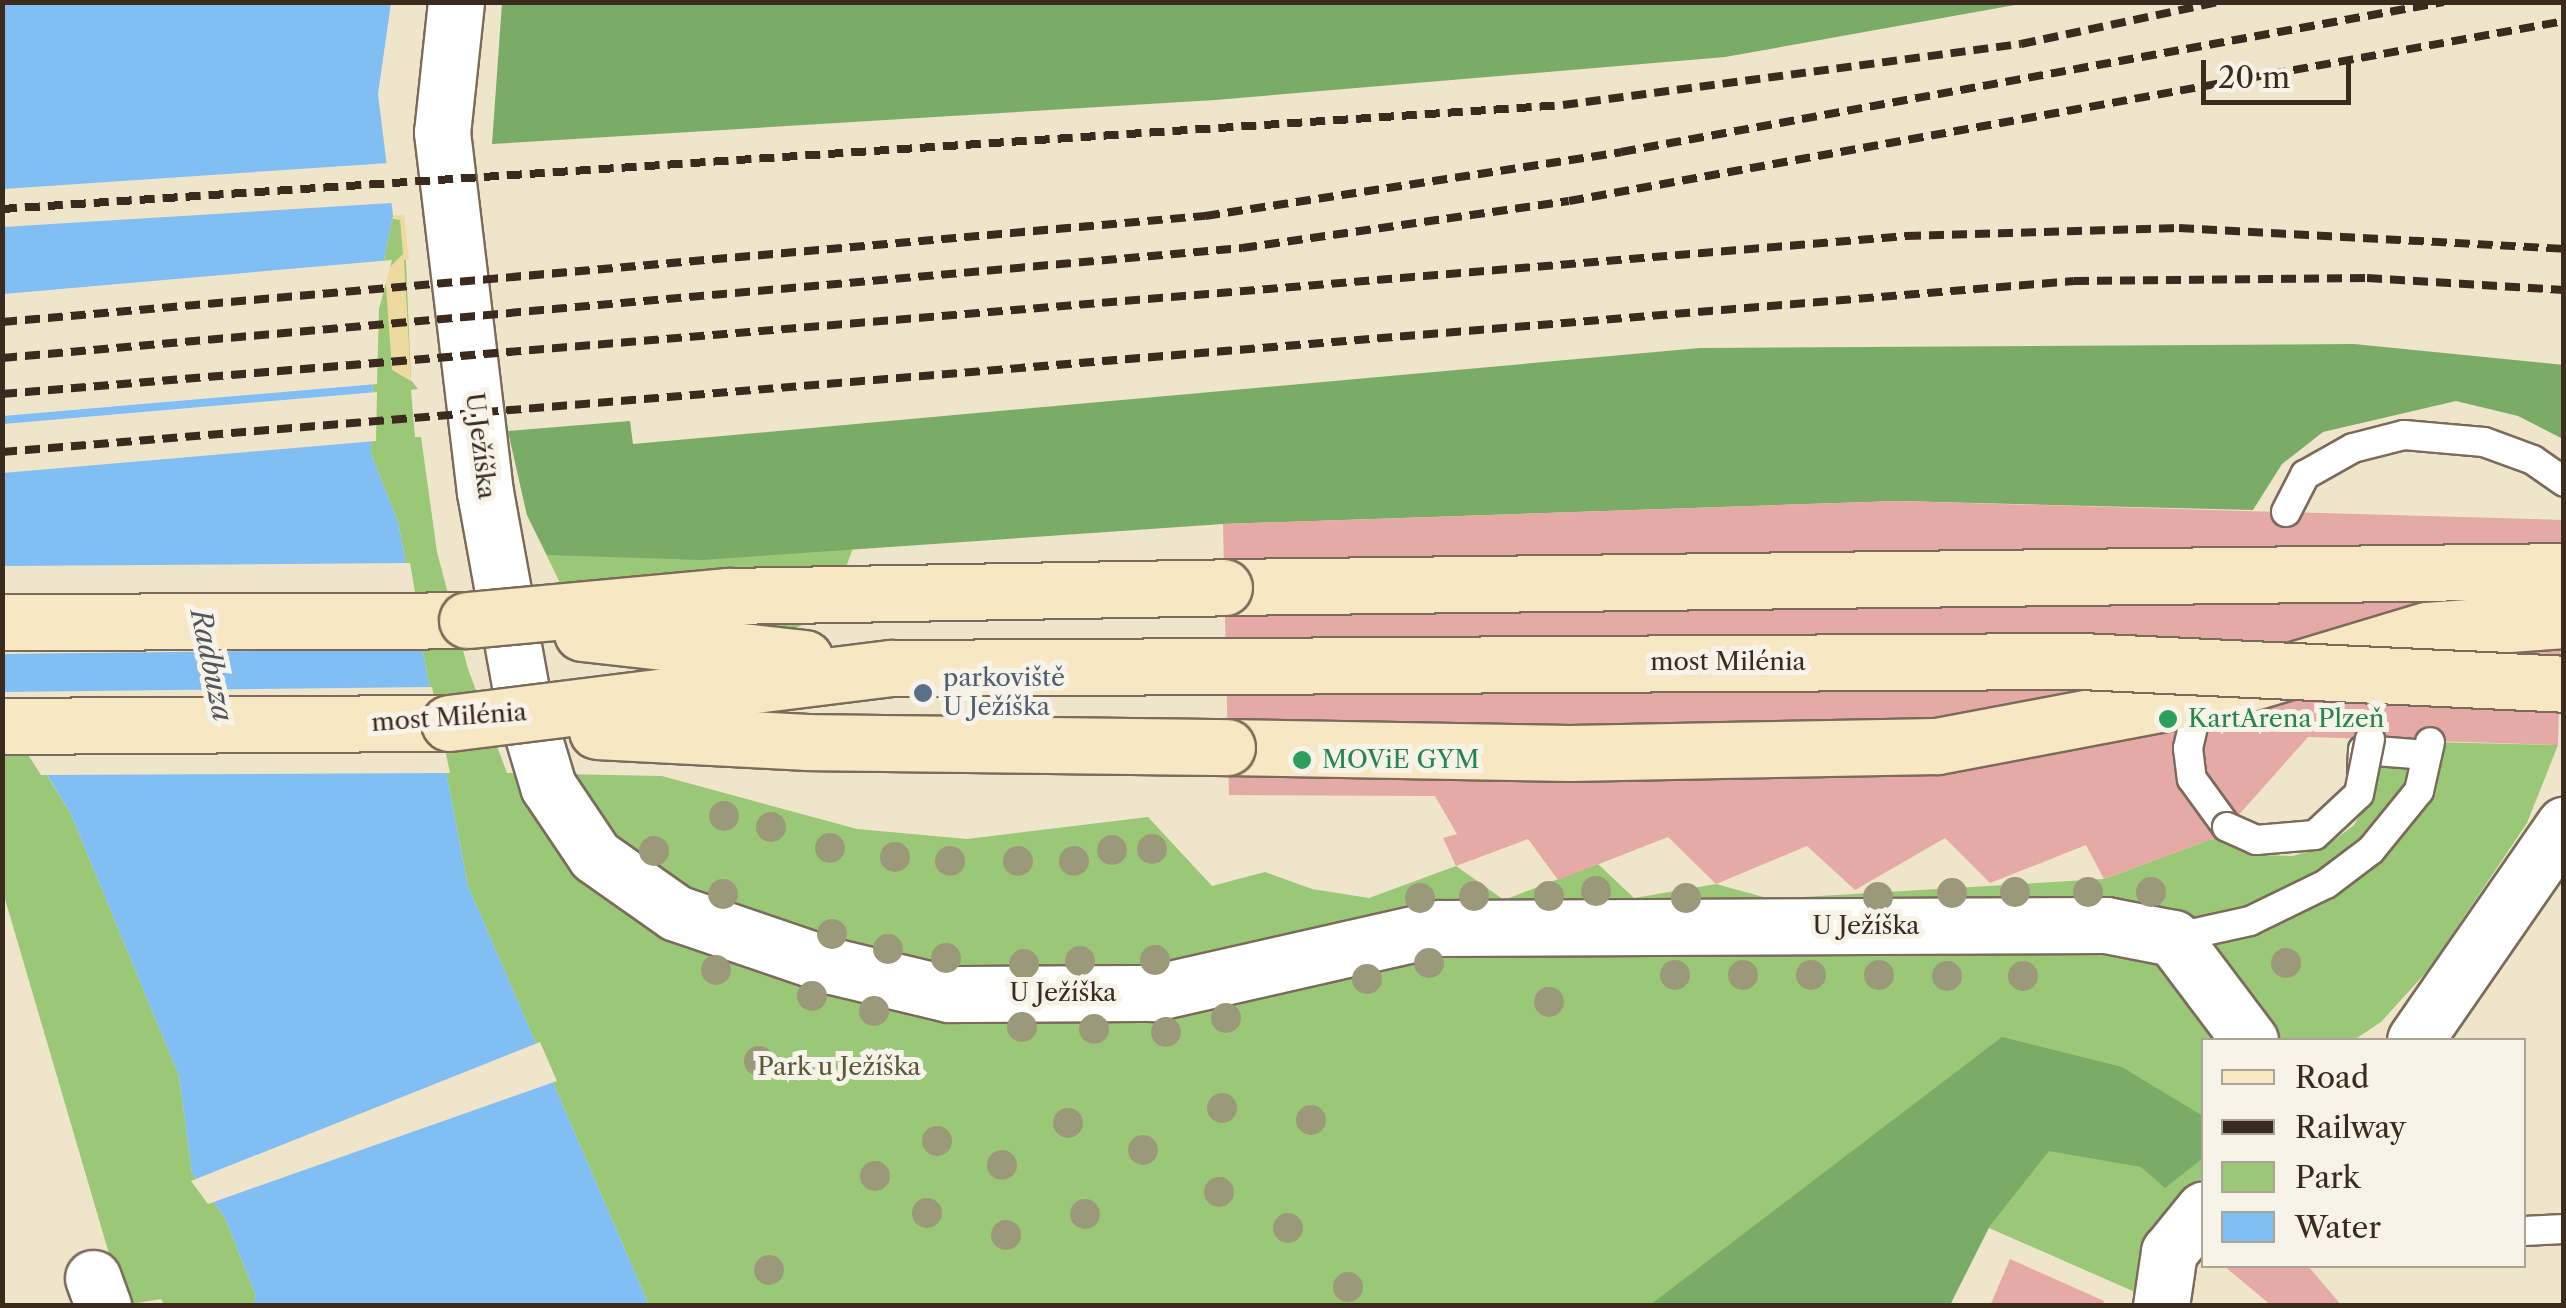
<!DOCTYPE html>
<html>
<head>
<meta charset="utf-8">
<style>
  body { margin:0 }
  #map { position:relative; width:2566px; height:1308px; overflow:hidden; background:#eee5ca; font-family:"Libre Caslon Text",serif }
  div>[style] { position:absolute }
  .green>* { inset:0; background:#9ac876 }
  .forest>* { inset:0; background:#7bac67 }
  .sand>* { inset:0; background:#eeda9e }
  .water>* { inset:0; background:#80bef3 }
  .pier>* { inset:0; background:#eee5ca }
  .building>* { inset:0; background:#e5a9a6 }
  .roads { filter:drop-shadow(2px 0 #7a6b5a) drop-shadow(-2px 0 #7a6b5a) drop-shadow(0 2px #7a6b5a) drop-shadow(0 -2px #7a6b5a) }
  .service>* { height:28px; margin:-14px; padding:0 14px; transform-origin:14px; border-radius:14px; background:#fff }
  .minor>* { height:55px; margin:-27.5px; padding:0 27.5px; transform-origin:27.5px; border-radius:27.5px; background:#fff }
  .secondary>* { height:55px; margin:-27.5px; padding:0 27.5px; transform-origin:27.5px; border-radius:27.5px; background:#f7e8c3 }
  .rail>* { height:8px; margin-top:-4px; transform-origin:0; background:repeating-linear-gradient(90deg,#3b2a1e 0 15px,transparent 0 23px) }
  .bridges { filter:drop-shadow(2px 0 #7a6b5a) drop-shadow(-2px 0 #7a6b5a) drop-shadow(0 2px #7a6b5a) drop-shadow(0 -2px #7a6b5a) }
  .service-bridge>* { height:28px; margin:-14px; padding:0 14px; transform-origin:14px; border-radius:14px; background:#fff }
  .secondary-bridge>* { height:55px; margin:-27.5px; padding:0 27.5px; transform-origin:27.5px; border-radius:27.5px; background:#f7e8c3 }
  .trees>* { width:30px; height:30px; margin:-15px; border-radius:50%; background:#9c987a }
  .dots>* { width:28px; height:28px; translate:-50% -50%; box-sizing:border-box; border:5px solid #f7f3e8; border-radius:50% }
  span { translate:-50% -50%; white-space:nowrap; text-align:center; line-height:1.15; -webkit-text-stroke:10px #f7f3e8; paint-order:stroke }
  .street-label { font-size:25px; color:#3b2a1e }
  .service-label { font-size:25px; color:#4e5e75 }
  .left { translate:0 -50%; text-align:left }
  .leisure-label { font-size:25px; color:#27864d }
  .park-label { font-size:25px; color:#585938 }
  .water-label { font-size:28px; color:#50565e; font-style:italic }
  .frame { position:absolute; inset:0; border:5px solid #3b2a1e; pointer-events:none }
  .legend { position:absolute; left:2201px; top:1038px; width:325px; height:230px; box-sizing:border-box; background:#f7f3e8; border:2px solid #aca397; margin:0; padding:12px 18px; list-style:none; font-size:30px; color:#3b2a1e }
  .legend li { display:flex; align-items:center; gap:20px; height:50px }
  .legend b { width:50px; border:2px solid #aca397 }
  .scale { position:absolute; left:2201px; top:60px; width:150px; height:45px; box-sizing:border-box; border:5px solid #3b2a1e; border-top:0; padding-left:12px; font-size:30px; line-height:35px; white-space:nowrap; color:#3b2a1e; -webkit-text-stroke:8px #f7f3e8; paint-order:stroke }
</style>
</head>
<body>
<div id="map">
  <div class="green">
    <div style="clip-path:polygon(404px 215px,411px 380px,418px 389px,411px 390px,415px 437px,421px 437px,437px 552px,468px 669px,507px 773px,662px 776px,857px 829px,967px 839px,1148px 817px,1212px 886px,1265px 872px,1312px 889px,1369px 898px,1456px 866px,1504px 900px,1598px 864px,1634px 898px,1716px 884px,1771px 899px,2104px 879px,2220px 836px,2259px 855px,2293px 856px,2326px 846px,2354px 825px,2372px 796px,2380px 763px,2430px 742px,2558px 745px,2527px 823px,2429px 969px,2381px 1022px,2354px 1040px,2204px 1040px,2203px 1177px,2158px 1219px,2135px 1292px,1989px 1228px,1950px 1305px,649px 1305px,468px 886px,398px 522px,371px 454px,374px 308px,393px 216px)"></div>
    <div style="clip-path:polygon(508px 431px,854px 545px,831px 609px,778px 638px,561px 585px,527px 515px)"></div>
    <div style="clip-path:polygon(2px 704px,70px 812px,179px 1076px,192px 1173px,225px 1218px,256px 1296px,253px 1305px,164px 1305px,161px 1299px,124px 1305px,3px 892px)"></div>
  </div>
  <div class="forest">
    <div style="clip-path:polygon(502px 3px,502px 2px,2026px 3px,1725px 57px,1215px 100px,492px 144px)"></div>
    <div style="clip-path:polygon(2354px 344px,2564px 365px,2563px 439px,2518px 416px,2456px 401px,2323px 432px,2282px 464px,2253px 510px,1898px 501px,1223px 524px,702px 560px,547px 555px,527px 515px,508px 431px,630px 421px,633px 444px,1700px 348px)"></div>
    <div style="clip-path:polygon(2002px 1037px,2122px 1067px,2203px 1116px,2203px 1158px,2165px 1188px,2141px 1167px,2049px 1151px,1989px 1227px,1950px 1305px,1650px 1305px)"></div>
  </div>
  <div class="sand">
    <div style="clip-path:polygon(389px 152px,393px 215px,404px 215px,409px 259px,404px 260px,411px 381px,392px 370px,385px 272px,403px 254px,400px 220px,388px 218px)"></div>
  </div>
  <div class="water">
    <div style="clip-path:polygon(3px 3px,391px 3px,378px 94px,393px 216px,374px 308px,371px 454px,398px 522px,468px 886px,649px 1305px,253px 1305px,256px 1296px,225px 1218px,192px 1173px,179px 1076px,70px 812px,3px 704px)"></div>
  </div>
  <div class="pier">
    <div style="clip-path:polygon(394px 151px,398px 216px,392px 203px,3px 227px,3px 189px,389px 163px)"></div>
    <div style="clip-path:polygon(392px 260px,379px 309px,377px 384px,3px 416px,3px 294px)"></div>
    <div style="clip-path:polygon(377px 392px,376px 441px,3px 473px,3px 424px)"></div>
    <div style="clip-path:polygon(410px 563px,425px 649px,3px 654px,3px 566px)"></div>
    <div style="clip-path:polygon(432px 687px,450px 773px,41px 775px,2px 714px,3px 692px)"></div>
    <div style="clip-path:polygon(540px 1042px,557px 1081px,208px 1204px,191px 1181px)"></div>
  </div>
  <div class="building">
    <div style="clip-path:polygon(1898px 501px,2564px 520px,2558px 745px,2308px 737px,2220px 836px,2104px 879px,2086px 845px,1990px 883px,1945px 838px,1855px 890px,1807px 846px,1716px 884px,1668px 837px,1558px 880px,1528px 839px,1456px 866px,1443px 838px,1457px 834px,1435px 796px,1229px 795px,1223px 524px)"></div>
    <div style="clip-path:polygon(2010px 1259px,2104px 1301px,2102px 1306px,1990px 1306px)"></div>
    <div style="clip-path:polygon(2224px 1266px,2308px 1266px,2342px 1306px,2272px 1306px)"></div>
  </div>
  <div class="roads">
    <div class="service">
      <div style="left:2286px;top:512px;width:42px;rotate:-62.8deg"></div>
      <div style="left:2305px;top:475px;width:55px;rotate:-29.4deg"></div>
      <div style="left:2353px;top:448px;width:53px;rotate:-14.3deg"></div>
      <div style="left:2404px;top:435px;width:80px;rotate:5deg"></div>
      <div style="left:2484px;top:442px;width:52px;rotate:20.2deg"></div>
      <div style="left:2533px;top:460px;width:38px;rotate:35deg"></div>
      <div style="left:2211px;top:698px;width:26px;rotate:129deg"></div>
      <div style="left:2195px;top:718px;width:31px;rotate:103deg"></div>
      <div style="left:2188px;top:748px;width:31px;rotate:83deg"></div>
      <div style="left:2192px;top:779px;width:59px;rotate:53.9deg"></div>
      <div style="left:2362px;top:770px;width:20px;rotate:-87deg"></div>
      <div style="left:2363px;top:750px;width:64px;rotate:4.5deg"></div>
      <div style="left:2173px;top:938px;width:79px;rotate:-12.4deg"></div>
      <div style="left:2250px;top:921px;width:85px;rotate:-26deg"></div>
      <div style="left:2326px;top:884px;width:56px;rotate:-37.1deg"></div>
      <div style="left:2371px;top:850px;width:76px;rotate:-50.9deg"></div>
      <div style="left:2419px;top:791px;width:50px;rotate:-77.3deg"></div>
      <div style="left:2524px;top:1231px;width:40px;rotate:-2.9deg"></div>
    </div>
    <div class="minor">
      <div style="left:456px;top:2px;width:131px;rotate:96.1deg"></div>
      <div style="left:442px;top:132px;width:363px;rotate:83.2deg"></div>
      <div style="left:485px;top:492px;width:218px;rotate:79.7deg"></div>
      <div style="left:524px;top:706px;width:84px;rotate:73.3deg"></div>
      <div style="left:548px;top:786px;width:84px;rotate:56.1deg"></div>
      <div style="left:595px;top:856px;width:99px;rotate:35.1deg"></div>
      <div style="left:676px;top:913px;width:165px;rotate:18.8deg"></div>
      <div style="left:832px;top:966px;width:120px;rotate:13.5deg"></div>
      <div style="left:949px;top:994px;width:204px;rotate:-0.3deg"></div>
      <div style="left:1153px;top:993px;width:293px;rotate:-12.8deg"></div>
      <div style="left:1439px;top:928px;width:667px;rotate:-0.26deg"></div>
      <div style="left:2106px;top:925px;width:68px;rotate:11deg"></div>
      <div style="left:2173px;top:938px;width:128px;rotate:53deg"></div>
      <div style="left:2415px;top:1040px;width:262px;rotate:-55.3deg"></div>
      <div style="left:93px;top:1278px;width:30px;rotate:70deg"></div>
      <div style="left:2161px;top:1306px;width:55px;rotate:-81.6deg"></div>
      <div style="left:2169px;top:1252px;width:55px;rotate:-50.9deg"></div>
    </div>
    <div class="secondary">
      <div style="left:1224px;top:587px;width:1340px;rotate:-0.68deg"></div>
      <div style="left:2px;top:622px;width:465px;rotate:-0.2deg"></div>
      <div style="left:2px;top:726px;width:447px;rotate:-0.4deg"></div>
      <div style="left:1227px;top:747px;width:343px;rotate:1deg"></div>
      <div style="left:1570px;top:753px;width:367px;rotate:-1.1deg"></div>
      <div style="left:1937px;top:746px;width:281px;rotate:-10.7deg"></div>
      <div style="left:2213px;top:694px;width:223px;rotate:-16.7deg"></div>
      <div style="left:2427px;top:630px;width:137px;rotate:-4.2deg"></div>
    </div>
  </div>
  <div class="rail">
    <div style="left:2px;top:209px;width:1564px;rotate:-3.81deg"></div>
    <div style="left:1563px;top:105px;width:462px;rotate:-7.6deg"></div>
    <div style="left:2021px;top:44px;width:201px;rotate:-12deg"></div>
    <div style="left:2px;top:322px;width:1208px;rotate:-5.04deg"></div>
    <div style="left:1205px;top:216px;width:421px;rotate:-8.7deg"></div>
    <div style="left:1621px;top:152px;width:836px;rotate:-10.34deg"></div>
    <div style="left:2px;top:358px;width:1245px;rotate:-5.07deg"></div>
    <div style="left:1242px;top:248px;width:330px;rotate:-8.2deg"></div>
    <div style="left:1569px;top:201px;width:1011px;rotate:-10.25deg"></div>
    <div style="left:2px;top:394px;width:1911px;rotate:-4.74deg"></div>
    <div style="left:1906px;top:236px;width:273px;rotate:-1.7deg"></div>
    <div style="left:2179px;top:228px;width:386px;rotate:3.1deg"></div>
    <div style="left:2px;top:452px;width:2079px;rotate:-4.72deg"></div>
    <div style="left:2074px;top:281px;width:293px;rotate:-0.6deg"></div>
    <div style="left:2367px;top:278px;width:197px;rotate:3.5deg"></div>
  </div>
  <div class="bridges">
    <div class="service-bridge">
      <div style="left:2227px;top:827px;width:32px;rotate:24deg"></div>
      <div style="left:2256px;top:840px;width:59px;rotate:-4.8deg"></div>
      <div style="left:2315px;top:835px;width:60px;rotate:-43deg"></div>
      <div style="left:2359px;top:794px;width:56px;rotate:-78.7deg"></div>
    </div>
    <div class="secondary-bridge">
      <div style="left:467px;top:620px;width:262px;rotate:-5.3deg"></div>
      <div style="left:728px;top:596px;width:496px;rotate:-1deg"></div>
      <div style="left:582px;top:633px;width:224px;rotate:6.4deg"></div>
      <div style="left:449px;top:723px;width:446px;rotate:-7.1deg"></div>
      <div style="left:892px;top:668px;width:1189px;rotate:-0.34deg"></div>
      <div style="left:2081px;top:661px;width:484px;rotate:2.7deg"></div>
      <div style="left:597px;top:731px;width:211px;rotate:3deg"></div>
      <div style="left:808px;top:742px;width:419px;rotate:0.7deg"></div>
    </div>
  </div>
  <div class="trees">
    <div style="left:724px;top:816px"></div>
    <div style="left:771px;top:827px"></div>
    <div style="left:830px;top:848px"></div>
    <div style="left:1152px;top:849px"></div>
    <div style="left:1112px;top:850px"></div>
    <div style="left:654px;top:851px"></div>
    <div style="left:895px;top:857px"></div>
    <div style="left:950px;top:861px"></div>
    <div style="left:1018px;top:861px"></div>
    <div style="left:1074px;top:861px"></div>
    <div style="left:1596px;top:891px"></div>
    <div style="left:2015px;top:892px"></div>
    <div style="left:2088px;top:892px"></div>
    <div style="left:2151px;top:892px"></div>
    <div style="left:1952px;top:893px"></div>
    <div style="left:723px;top:894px"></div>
    <div style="left:1474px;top:896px"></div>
    <div style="left:1549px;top:896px"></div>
    <div style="left:1878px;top:897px"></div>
    <div style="left:1420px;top:898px"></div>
    <div style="left:1686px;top:898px"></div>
    <div style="left:832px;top:934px"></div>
    <div style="left:888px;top:949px"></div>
    <div style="left:946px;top:958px"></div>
    <div style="left:1155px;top:960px"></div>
    <div style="left:1080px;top:961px"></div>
    <div style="left:1429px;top:963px"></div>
    <div style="left:2286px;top:963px"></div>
    <div style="left:1024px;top:964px"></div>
    <div style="left:716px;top:970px"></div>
    <div style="left:1675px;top:975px"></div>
    <div style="left:1743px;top:975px"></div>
    <div style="left:1811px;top:975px"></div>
    <div style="left:1879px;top:975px"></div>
    <div style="left:1947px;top:976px"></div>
    <div style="left:2023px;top:976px"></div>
    <div style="left:1367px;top:979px"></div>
    <div style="left:812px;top:996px"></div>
    <div style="left:1549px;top:1002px"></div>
    <div style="left:874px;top:1011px"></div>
    <div style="left:1226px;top:1018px"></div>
    <div style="left:1022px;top:1027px"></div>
    <div style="left:1094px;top:1029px"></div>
    <div style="left:1166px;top:1032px"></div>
    <div style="left:759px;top:1061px"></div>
    <div style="left:1222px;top:1108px"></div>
    <div style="left:1311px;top:1120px"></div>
    <div style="left:1068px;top:1123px"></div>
    <div style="left:937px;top:1141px"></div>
    <div style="left:1143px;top:1150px"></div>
    <div style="left:1002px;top:1165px"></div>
    <div style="left:875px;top:1176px"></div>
    <div style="left:1219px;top:1192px"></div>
    <div style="left:927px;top:1213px"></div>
    <div style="left:1085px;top:1214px"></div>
    <div style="left:1288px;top:1228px"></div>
    <div style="left:1006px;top:1235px"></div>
    <div style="left:769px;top:1270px"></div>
    <div style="left:1348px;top:1287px"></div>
  </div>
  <div class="dots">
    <div style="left:923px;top:693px;background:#5c6f8a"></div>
    <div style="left:2168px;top:719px;background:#2e9e5b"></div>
    <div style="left:1302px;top:760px;background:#2e9e5b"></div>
  </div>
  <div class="street-label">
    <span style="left:480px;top:446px;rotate:83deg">U Ježíška</span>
    <span style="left:1728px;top:662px">most Milénia</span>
    <span style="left:449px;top:718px;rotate:-4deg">most Milénia</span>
    <span style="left:1866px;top:926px">U Ježíška</span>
    <span style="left:1063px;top:993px">U Ježíška</span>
  </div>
  <div class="service-label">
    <span class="left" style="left:943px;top:693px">parkoviště<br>U Ježíška</span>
  </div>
  <div class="leisure-label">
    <span class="left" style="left:2188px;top:719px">KartArena Plzeň</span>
    <span class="left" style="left:1322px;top:760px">MOViE GYM</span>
  </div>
  <div class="park-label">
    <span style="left:839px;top:1067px">Park u Ježíška</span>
  </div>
  <div class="water-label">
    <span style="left:212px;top:665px;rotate:78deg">Radbuza</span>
  </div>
  <div class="frame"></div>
  <ul class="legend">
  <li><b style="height:12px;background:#f7e8c3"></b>Road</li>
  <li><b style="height:12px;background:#3b2a1e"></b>Railway</li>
  <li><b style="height:28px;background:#9ac876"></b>Park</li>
  <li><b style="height:28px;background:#80bef3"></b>Water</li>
  </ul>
  <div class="scale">20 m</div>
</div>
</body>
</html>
